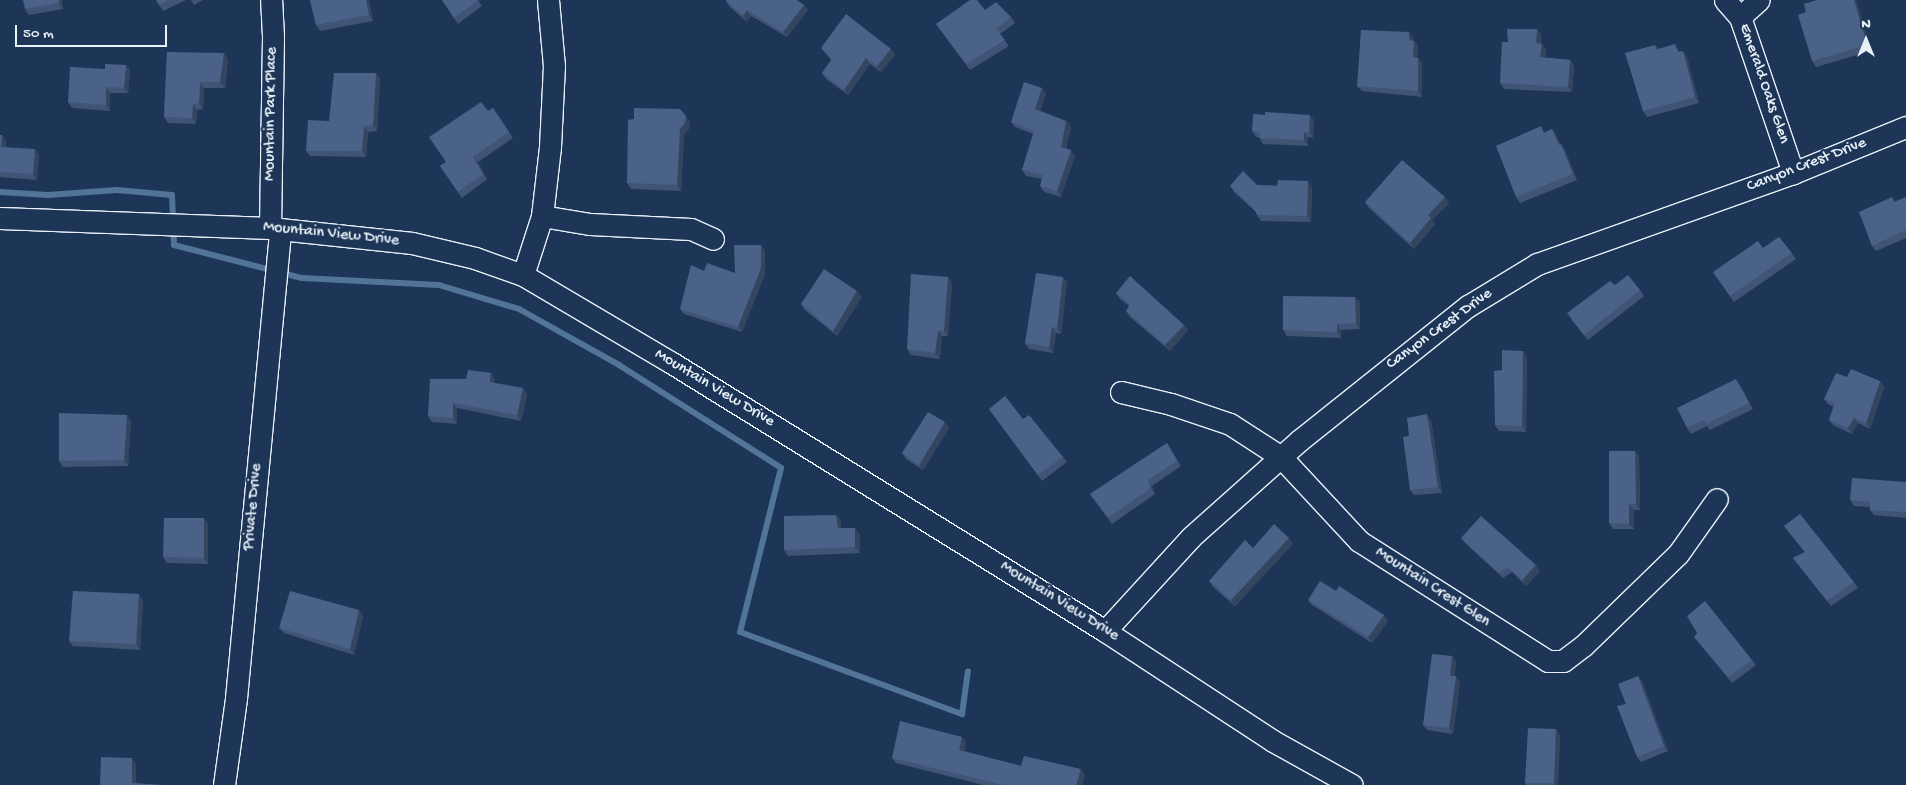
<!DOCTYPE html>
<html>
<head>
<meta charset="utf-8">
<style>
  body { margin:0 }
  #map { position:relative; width:1906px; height:785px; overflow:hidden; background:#1d3557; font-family:"Gochi Hand",sans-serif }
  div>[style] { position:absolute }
  .stream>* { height:6px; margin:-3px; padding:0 3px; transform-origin:3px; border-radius:3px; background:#527496 }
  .roads { filter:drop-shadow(1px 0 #e8f1f8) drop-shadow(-1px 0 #e8f1f8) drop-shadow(0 1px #e8f1f8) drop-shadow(0 -1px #e8f1f8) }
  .street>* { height:21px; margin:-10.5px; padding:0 10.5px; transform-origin:10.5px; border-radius:10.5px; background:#1d3557 }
  .wall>* { inset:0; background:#405475 }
  .shaded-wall>* { inset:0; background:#34455f }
  .building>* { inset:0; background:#4a6288 }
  span { translate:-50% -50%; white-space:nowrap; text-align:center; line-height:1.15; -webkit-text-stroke:4.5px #1d3557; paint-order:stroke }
  .street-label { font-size:16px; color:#e8f1f8 }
  .north { position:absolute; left:1841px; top:15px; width:50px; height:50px; -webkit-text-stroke:4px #1d3557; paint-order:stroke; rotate:0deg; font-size:14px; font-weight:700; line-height:20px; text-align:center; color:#e8f1f8 }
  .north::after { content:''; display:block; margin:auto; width:18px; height:22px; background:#e8f1f8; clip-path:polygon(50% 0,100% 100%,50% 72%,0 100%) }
  .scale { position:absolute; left:15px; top:25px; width:152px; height:22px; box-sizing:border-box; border:2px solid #e8f1f8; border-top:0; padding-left:6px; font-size:15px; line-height:18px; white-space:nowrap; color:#e8f1f8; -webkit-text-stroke:4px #1d3557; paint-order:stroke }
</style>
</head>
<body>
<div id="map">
  <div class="stream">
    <div style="left:0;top:192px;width:48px;rotate:3.6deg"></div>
    <div style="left:48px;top:195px;width:69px;rotate:-4.1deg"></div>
    <div style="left:117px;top:190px;width:55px;rotate:5.2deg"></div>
    <div style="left:172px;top:195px;width:50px;rotate:87.7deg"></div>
    <div style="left:174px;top:245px;width:132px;rotate:14.5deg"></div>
    <div style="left:302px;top:278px;width:137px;rotate:2.9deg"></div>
    <div style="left:439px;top:285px;width:84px;rotate:16.7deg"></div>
    <div style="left:519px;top:309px;width:115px;rotate:29.2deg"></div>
    <div style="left:619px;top:365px;width:192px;rotate:32.4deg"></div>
    <div style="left:781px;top:468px;width:169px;rotate:104deg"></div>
    <div style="left:740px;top:632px;width:237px;rotate:20.3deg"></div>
    <div style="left:962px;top:714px;width:43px;rotate:-82.1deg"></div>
  </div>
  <div class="roads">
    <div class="street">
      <div style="left:1725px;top:0;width:23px;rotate:49deg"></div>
      <div style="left:1740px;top:17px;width:165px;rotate:71.2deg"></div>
      <div style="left:1740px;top:17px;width:25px;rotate:-42deg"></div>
      <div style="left:542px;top:216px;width:49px;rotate:9.5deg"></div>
      <div style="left:590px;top:224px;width:101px;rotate:2.8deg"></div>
      <div style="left:691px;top:229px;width:24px;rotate:24deg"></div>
      <div style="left:0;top:218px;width:270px;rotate:2.1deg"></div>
      <div style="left:270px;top:228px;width:143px;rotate:6deg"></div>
      <div style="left:412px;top:243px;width:65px;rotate:13.4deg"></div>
      <div style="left:475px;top:258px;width:51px;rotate:19.5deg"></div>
      <div style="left:523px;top:275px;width:173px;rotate:30.6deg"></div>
      <div style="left:672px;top:363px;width:509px;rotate:31.75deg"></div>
      <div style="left:1105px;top:631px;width:201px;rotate:33.2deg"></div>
      <div style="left:1273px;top:741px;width:90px;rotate:29.1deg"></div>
      <div style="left:270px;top:228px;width:192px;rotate:-89.1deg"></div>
      <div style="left:273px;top:36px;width:36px;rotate:-93deg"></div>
      <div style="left:523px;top:275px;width:62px;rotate:-72.1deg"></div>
      <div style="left:542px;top:216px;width:69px;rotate:-83.4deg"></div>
      <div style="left:550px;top:147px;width:81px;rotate:-87.2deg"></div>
      <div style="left:554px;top:66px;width:66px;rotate:-95.2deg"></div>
      <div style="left:1121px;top:392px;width:51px;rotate:13.5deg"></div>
      <div style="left:1171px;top:404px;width:62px;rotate:18.7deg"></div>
      <div style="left:1230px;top:424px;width:61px;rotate:32.9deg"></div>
      <div style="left:1281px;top:457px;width:115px;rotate:47.1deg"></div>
      <div style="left:1359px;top:541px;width:224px;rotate:32.4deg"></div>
      <div style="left:1548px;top:661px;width:15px"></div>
      <div style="left:1563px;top:661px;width:25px;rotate:-37deg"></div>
      <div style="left:1583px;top:646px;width:132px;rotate:-44.1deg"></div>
      <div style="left:1678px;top:554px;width:67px;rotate:-54.7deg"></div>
      <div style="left:1105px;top:631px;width:127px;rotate:-47.5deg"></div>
      <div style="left:1191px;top:537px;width:146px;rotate:-41.7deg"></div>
      <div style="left:1300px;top:440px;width:215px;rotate:-38.6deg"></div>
      <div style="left:1468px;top:306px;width:81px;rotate:-31.3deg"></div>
      <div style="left:1537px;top:264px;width:272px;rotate:-19.6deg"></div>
      <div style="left:1793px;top:173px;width:122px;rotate:-22.2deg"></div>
      <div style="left:224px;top:785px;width:88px;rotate:-82.1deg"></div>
      <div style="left:236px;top:698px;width:471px;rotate:-84.6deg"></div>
    </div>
  </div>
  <div class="wall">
    <div style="clip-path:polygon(62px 0,63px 9px,29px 15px,25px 9px)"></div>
    <div style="clip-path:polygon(156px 0,186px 0,163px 11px)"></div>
    <div style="clip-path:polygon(191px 0,203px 0,194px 5px)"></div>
    <div style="clip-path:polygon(310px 0,369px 0,373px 21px,320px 31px,316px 25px)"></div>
    <div style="clip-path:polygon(442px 0,478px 0,482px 6px,458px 24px)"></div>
    <div style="clip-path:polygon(1856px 0,1871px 51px,1816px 67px,1812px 61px,1806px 12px)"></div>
    <div style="clip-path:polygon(726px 1px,804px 5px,808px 10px,787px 37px,751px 16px,747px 22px,730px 7px)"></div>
    <div style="clip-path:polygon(985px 10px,1011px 17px,1015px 23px,1000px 34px,1009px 46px,970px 70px,936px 24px)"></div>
    <div style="clip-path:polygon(1537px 29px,1541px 35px,1541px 44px,1546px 50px,1545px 58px,1570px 60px,1574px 66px,1572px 92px,1504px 89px,1500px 83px,1508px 42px)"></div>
    <div style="clip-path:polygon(1413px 37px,1413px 41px,1414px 41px,1418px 46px,1417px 57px,1418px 58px,1422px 63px,1422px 97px,1362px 91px,1357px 86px)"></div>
    <div style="clip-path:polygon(1675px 44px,1679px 52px,1687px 57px,1699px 103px,1647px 117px,1643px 111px,1655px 45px,1658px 49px)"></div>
    <div style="clip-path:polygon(821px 48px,895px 55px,881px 72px,870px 64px,848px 95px,826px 79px,822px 73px,831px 60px)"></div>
    <div style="clip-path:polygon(167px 52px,228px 59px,225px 88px,204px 88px,203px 109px,197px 110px,196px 124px,168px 123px,164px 117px)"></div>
    <div style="clip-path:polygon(126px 65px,130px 70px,128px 93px,110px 93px,110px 111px,72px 108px,68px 102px,105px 69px)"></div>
    <div style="clip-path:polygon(376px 73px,380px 79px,377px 131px,368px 132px,366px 157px,310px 156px,306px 151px,329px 121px)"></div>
    <div style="clip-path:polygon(1046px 94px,1040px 111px,1066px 121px,1071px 127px,1066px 148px,1075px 156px,1061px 197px,1044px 192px,1040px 186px,1042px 179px,1026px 176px,1022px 170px,1033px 134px,1015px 127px,1011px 122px)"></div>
    <div style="clip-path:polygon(493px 108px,513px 138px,478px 162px,487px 179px,462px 198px,440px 166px,446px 162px,488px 111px)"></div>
    <div style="clip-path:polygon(1314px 120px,1313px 138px,1308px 137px,1308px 146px,1263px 144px,1259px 137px,1256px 137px,1252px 131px)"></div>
    <div style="clip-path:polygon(690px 122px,689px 129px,684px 135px,681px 191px,631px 189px,627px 183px)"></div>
    <div style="clip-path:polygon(1552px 129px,1556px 135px,1560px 144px,1565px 150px,1577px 180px,1520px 203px,1516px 197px,1545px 132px)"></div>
    <div style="clip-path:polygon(0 135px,6px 141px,5px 147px,39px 155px,37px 180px,0 177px)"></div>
    <div style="clip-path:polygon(1257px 185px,1312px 187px,1311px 222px,1261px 221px,1257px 215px,1256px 212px,1234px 192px,1230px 186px)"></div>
    <div style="clip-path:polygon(1445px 197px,1449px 203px,1432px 220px,1435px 224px,1414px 249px,1369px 208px,1365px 202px)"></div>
    <div style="clip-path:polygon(1892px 197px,1895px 202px,1906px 197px,1906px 238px,1876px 251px,1872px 246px)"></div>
    <div style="clip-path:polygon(1779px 237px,1796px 259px,1734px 302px,1713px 272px,1763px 248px)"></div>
    <div style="clip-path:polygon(761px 245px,765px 251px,765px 274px,742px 332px,684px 314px,680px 309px,735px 273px)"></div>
    <div style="clip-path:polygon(948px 277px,952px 283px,948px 336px,942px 336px,940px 359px,911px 355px,907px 349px)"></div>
    <div style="clip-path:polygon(1067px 282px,1061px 334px,1056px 333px,1053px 353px,1029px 349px,1025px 343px)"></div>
    <div style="clip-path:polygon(1615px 285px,1640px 290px,1644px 296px,1588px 340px,1571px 319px)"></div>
    <div style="clip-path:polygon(1116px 293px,1184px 325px,1188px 330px,1170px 351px,1130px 317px,1126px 311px,1129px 306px,1120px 299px)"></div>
    <div style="clip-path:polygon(862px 297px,837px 336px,805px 310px,801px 304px)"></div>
    <div style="clip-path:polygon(1355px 297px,1360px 302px,1360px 329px,1341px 330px,1341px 338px,1287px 336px,1283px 330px)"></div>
    <div style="clip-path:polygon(1523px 351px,1527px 357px,1526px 432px,1499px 431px,1495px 425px,1502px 370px)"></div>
    <div style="clip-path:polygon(1847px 377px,1880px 381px,1884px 387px,1870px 429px,1858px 423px,1852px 434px,1833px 425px,1829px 420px,1833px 407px,1828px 404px,1824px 399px)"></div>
    <div style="clip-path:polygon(495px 379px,494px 383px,527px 394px,521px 421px,457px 408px,457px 424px,432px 422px,428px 416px)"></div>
    <div style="clip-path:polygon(1740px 385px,1753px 409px,1710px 430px,1707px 426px,1691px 434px,1687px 428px)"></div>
    <div style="clip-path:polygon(989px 409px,1023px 419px,1063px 457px,1067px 462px,1042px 481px)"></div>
    <div style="clip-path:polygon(1431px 420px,1442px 493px,1414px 495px,1410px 490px,1409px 436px)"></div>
    <div style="clip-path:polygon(131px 421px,128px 466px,63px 467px,59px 461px)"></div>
    <div style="clip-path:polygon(949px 428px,923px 470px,906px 459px,902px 453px)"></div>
    <div style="clip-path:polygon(1167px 443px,1181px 466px,1152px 486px,1155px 494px,1112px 524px,1090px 494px)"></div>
    <div style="clip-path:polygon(1635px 451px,1639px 456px,1640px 510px,1634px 510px,1634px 529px,1613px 529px,1609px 523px)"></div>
    <div style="clip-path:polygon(1906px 482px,1906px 518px,1874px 515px,1870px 510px,1870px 507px,1854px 506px,1850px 500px)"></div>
    <div style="clip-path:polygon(836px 515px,841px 521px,841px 528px,860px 534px,860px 553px,788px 556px,784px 550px)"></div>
    <div style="clip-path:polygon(208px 523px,208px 564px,167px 563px,163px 557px)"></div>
    <div style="clip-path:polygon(1784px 526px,1854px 582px,1858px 588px,1831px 606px,1793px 558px,1805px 552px)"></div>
    <div style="clip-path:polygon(1461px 538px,1540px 571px,1526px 586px,1512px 572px,1503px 578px,1465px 543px)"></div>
    <div style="clip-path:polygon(1293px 544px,1235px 606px,1213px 587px,1209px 581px,1253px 548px)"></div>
    <div style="clip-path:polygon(1336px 591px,1384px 615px,1388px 621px,1372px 643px,1312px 605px,1308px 600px)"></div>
    <div style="clip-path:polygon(143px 600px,140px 650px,73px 646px,69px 641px)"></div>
    <div style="clip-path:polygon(359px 610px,363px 616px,354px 655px,284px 633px,279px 628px)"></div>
    <div style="clip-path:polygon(1694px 637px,1752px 660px,1756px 665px,1732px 683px)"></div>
    <div style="clip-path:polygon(1452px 656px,1456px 662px,1454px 676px,1460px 682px,1453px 734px,1427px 730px,1423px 725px)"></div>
    <div style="clip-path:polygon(1638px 676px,1642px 681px,1668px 751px,1641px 762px,1637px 757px,1626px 704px)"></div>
    <div style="clip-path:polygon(1560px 735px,1558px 785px,1526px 785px,1525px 783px)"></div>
    <div style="clip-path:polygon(966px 742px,964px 751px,1021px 766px,1085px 775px,1082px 785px,983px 785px,896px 763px,892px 758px)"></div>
  </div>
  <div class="shaded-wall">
    <div style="clip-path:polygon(59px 0,62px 0,63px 9px,59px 3px)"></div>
    <div style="clip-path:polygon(366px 0,369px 0,373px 21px,369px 15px)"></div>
    <div style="clip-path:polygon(1854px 0,1856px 0,1871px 51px,1867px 45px)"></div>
    <div style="clip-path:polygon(804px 5px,808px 10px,787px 37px,783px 32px)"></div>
    <div style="clip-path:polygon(747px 10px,751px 16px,747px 22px,743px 16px)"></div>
    <div style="clip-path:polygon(1537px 29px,1541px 35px,1540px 49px,1536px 43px)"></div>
    <div style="clip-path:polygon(1409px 32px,1413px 37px,1413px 46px,1409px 40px)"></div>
    <div style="clip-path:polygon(1414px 41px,1418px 46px,1417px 63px,1413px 57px)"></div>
    <div style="clip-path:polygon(1542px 44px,1546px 50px,1544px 63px,1540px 57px)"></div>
    <div style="clip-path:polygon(891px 49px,895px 55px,881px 72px,877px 66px)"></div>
    <div style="clip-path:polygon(1683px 51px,1687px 57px,1699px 103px,1695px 97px)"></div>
    <div style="clip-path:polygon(224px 53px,228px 59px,225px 88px,220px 82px)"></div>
    <div style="clip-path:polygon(866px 58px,870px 64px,848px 95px,844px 90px)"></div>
    <div style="clip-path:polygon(1418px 58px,1422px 63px,1422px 97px,1418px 91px)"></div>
    <div style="clip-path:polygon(1570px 60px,1574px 66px,1572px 92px,1568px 87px)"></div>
    <div style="clip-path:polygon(126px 65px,130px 70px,128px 93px,124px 88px)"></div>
    <div style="clip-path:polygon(376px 73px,380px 79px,377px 131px,373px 125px)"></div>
    <div style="clip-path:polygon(200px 82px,204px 88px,203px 109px,199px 103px)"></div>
    <div style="clip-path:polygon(106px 87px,110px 93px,110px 111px,106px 105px)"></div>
    <div style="clip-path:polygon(1042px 88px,1046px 94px,1039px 115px,1035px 109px)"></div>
    <div style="clip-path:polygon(193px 104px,197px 110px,196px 124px,192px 118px)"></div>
    <div style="clip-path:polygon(1310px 115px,1314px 120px,1313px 138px,1309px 132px)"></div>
    <div style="clip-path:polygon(686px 116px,690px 122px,689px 129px,684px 135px,681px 191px,677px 185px,680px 129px)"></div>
    <div style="clip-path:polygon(1066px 121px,1071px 127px,1065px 153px,1061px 147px)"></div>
    <div style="clip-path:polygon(364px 126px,368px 132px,366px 157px,362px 151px)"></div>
    <div style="clip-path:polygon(1552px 129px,1556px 135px,1563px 151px,1559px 145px)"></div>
    <div style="clip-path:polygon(1304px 132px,1308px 137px,1308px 146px,1304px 140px)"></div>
    <div style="clip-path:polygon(2px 135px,6px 141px,5px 152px,1px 147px)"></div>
    <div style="clip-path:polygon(1561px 144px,1565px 150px,1577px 180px,1573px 174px)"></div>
    <div style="clip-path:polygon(35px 149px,39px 155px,37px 180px,33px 174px)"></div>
    <div style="clip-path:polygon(1071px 150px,1075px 156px,1061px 197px,1057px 191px)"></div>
    <div style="clip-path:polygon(473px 157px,478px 162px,487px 179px,483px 174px)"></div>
    <div style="clip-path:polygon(1308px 181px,1312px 187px,1311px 222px,1307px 216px)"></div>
    <div style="clip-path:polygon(1445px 197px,1449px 203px,1432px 220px,1435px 224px,1414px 249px,1410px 243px,1428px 215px)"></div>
    <div style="clip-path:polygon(761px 245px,765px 251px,765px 274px,742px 332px,738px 327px)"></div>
    <div style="clip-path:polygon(948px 277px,952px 283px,948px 336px,944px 331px)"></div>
    <div style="clip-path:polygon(1063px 277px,1067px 282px,1061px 334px,1057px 328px)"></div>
    <div style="clip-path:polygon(857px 291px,862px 297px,837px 336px,833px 331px)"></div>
    <div style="clip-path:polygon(1355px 297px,1360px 302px,1360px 329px,1356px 323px)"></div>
    <div style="clip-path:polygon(1337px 324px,1341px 330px,1341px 338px,1337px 332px)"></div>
    <div style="clip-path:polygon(1184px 325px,1188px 330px,1170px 351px,1165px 345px)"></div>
    <div style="clip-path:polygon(1052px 327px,1056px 333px,1053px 353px,1049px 347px)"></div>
    <div style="clip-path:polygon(938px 330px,942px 336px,940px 359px,935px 353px)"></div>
    <div style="clip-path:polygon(1523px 351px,1527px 357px,1526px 432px,1522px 426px)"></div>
    <div style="clip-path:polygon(491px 373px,495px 379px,494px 388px,490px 382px)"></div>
    <div style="clip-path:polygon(1736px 379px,1740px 385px,1753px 409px,1749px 403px)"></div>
    <div style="clip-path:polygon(1880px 381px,1884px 387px,1870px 429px,1866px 423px)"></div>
    <div style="clip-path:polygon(523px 388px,527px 394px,521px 421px,517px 415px)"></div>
    <div style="clip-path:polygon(453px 403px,457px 408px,457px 424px,453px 418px)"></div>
    <div style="clip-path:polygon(1427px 414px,1431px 420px,1442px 493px,1438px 487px)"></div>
    <div style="clip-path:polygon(127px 415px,131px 421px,128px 466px,124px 460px)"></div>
    <div style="clip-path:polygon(1854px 418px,1858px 423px,1852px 434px,1848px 428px)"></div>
    <div style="clip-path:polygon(945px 422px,949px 428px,923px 470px,919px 465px)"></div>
    <div style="clip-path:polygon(1635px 451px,1639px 456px,1640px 510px,1636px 504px)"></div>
    <div style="clip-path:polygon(1148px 480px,1152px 486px,1155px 494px,1151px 488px)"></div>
    <div style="clip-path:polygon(1629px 504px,1634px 510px,1634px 529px,1629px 524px)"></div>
    <div style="clip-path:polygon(836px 515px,841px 521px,842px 534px,838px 528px)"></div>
    <div style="clip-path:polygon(204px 518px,208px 523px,208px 564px,204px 558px)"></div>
    <div style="clip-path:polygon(855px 528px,860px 534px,860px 553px,855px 547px)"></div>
    <div style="clip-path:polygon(1289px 538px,1293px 544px,1235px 606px,1231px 600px)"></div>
    <div style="clip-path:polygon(1536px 565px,1540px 571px,1526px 586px,1522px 580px)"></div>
    <div style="clip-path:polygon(139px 594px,143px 600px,140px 650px,136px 644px)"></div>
    <div style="clip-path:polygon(359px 610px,363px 616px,354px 655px,350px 649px)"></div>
    <div style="clip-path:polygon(1384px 615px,1388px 621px,1372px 643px,1368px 637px)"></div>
    <div style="clip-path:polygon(1452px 656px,1456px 662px,1454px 681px,1450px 676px)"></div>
    <div style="clip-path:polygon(1456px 676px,1460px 682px,1453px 734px,1449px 728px)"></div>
    <div style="clip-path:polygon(1638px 676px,1642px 681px,1668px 751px,1664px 746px)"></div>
    <div style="clip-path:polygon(1556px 729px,1560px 735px,1558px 785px,1555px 785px,1554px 783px)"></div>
    <div style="clip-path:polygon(962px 737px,966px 742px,963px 755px,959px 750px)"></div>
    <div style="clip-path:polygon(132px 758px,136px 764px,136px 785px,132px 783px)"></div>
    <div style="clip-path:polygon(1081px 769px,1085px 775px,1082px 785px,1076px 785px)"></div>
  </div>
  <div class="building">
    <div style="clip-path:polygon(23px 0,59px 0,59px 3px,25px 9px)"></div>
    <div style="clip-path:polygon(156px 0,169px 0,159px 5px)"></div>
    <div style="clip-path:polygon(310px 0,366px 0,369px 15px,316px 25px)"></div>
    <div style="clip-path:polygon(442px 0,478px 0,454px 18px)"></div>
    <div style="clip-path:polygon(727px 0,797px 0,804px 5px,783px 32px,747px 10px,743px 16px,726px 1px)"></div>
    <div style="clip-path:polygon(970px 0,977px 0,985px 10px,996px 2px,1011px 17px,996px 29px,1005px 40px,966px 64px,936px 24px)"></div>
    <div style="clip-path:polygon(1817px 0,1854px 0,1867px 45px,1812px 61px,1798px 15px,1806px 12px,1804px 4px)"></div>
    <div style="clip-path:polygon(846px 14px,891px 49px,877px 66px,866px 58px,844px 90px,822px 73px,832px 59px,821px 48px)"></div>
    <div style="clip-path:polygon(1507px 29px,1537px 29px,1536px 43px,1542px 44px,1540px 57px,1570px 60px,1568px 87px,1500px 83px,1502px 42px,1508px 42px)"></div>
    <div style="clip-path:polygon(1361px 30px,1409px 32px,1409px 40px,1414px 41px,1413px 57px,1418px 58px,1418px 91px,1357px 86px)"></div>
    <div style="clip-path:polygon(1675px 44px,1678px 52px,1683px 51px,1695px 97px,1643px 111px,1625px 53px,1655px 45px,1656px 50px)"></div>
    <div style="clip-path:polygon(167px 52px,224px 53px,220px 82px,200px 82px,199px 103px,193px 104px,192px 118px,164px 117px)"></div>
    <div style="clip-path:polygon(105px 64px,126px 65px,124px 88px,106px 87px,106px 105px,68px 102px,70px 67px,105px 69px)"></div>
    <div style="clip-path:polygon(334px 73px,376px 73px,373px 125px,364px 126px,362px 151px,306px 151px,308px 120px,329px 121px)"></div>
    <div style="clip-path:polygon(1024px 82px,1042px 88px,1035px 109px,1066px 121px,1061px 147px,1071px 150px,1057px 191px,1040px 186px,1043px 175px,1022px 170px,1034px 131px,1011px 122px)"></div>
    <div style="clip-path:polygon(481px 102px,488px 111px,493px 108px,509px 132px,473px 157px,483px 174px,458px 192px,440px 166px,446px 162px,429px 137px)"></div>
    <div style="clip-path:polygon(634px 108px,680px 109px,686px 116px,685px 123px,680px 129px,677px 185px,627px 183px,628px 120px,634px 119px)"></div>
    <div style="clip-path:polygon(1265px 112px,1310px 115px,1309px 132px,1304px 132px,1304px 140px,1259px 138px,1260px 132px,1252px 131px,1253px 114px,1265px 115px)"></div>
    <div style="clip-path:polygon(1541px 126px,1544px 133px,1552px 129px,1559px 145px,1561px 144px,1573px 174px,1516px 197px,1496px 146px)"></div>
    <div style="clip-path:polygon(0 135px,2px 135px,1px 147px,35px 149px,33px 174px,0 172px)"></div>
    <div style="clip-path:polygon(1402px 160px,1445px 197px,1428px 215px,1431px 218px,1410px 243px,1365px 202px)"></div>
    <div style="clip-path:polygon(1243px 171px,1257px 185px,1277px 186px,1278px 180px,1308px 181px,1307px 216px,1257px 215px,1255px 210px,1230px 186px)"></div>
    <div style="clip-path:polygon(1892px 197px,1894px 202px,1906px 197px,1906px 230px,1872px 246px,1859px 212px)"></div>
    <div style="clip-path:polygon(1779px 237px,1792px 253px,1730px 296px,1713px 272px,1758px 241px,1763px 248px)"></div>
    <div style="clip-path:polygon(734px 245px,761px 245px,761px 268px,738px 327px,680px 309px,691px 265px,704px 271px,707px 263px,735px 273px)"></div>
    <div style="clip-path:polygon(824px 269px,857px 291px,833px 331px,801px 304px)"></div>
    <div style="clip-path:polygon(1036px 273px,1063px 277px,1057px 328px,1052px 327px,1049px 347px,1025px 343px)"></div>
    <div style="clip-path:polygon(911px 274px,948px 277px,944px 331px,938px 330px,935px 353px,907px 349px)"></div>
    <div style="clip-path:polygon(1628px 275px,1640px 290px,1584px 335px,1567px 313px,1610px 281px,1615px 285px)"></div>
    <div style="clip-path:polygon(1130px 276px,1184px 325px,1165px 345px,1126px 311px,1130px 305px,1116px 293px)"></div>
    <div style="clip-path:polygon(1283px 296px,1355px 297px,1356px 323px,1337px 324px,1337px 332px,1283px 330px)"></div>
    <div style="clip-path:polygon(1502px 350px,1523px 351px,1522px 426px,1495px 425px,1494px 371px,1502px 370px)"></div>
    <div style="clip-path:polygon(1851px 369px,1880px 381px,1866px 423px,1854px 418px,1848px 428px,1829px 420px,1835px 404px,1824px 399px,1836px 373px,1847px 377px)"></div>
    <div style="clip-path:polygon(468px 370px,491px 373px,490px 382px,523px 388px,517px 415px,453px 403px,453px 418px,428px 416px,430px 379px,466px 379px)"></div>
    <div style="clip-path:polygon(1736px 379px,1749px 403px,1706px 424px,1704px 420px,1687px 428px,1677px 408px)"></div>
    <div style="clip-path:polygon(1005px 396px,1023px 419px,1029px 415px,1063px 457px,1038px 475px,989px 409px)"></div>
    <div style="clip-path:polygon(928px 412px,945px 422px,919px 465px,902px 453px)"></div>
    <div style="clip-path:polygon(59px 413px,127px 415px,124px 460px,59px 461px)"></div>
    <div style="clip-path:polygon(1427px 414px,1438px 487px,1410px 490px,1403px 437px,1409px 436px,1407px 418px)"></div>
    <div style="clip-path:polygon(1167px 443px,1177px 461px,1148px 480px,1151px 488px,1108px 518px,1090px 494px)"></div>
    <div style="clip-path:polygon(1609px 451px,1635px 451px,1636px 504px,1629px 504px,1629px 524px,1609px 523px)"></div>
    <div style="clip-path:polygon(1852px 478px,1906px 482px,1906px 512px,1870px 510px,1870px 502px,1850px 500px)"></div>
    <div style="clip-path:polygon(1800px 514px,1854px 582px,1827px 601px,1793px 558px,1805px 552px,1784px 526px)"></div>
    <div style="clip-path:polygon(836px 515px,838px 528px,855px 528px,855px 547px,784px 550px,784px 516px)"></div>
    <div style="clip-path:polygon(1481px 516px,1536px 565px,1522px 580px,1508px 567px,1499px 573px,1461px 538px)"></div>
    <div style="clip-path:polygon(164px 518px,204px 518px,204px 558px,163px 557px)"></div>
    <div style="clip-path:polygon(1274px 524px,1289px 538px,1231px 600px,1209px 581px,1245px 540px,1253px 548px)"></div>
    <div style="clip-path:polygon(1320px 581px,1336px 591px,1339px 586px,1384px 615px,1368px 637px,1308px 600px)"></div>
    <div style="clip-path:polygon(73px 591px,139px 594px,136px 644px,69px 641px)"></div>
    <div style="clip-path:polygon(290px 591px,359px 610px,350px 649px,279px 628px)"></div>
    <div style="clip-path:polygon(1705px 601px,1752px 660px,1728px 677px,1694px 637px,1697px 633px,1687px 616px)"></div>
    <div style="clip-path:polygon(1432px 654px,1452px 656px,1450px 676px,1456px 676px,1449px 728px,1423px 725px)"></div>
    <div style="clip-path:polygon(1638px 676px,1664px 746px,1637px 757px,1617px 706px,1626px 704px,1618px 684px)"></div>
    <div style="clip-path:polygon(900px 721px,962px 737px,959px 750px,1021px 766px,1024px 756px,1081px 769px,1076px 785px,1003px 785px,892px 758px)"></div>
    <div style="clip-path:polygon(1528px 728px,1556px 729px,1554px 783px,1525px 783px)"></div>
    <div style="clip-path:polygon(101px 757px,132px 758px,132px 783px,165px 785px,100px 785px)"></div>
  </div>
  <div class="street-label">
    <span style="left:1763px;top:84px;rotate:71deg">Emerald Oaks Glen</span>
    <span style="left:272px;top:114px;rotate:-89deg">Mountain Park Place</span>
    <span style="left:1807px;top:166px;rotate:-21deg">Canyon Crest Drive</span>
    <span style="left:331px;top:235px;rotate:6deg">Mountain View Drive</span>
    <span style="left:1440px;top:330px;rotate:-36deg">Canyon Crest Drive</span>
    <span style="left:714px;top:389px;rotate:31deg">Mountain View Drive</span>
    <span style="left:254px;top:507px;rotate:-85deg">Private Drive</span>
    <span style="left:1432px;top:588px;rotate:33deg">Mountain Crest Glen</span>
    <span style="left:1059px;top:602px;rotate:32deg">Mountain View Drive</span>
  </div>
  <div class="north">N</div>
  <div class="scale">50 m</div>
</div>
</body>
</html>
